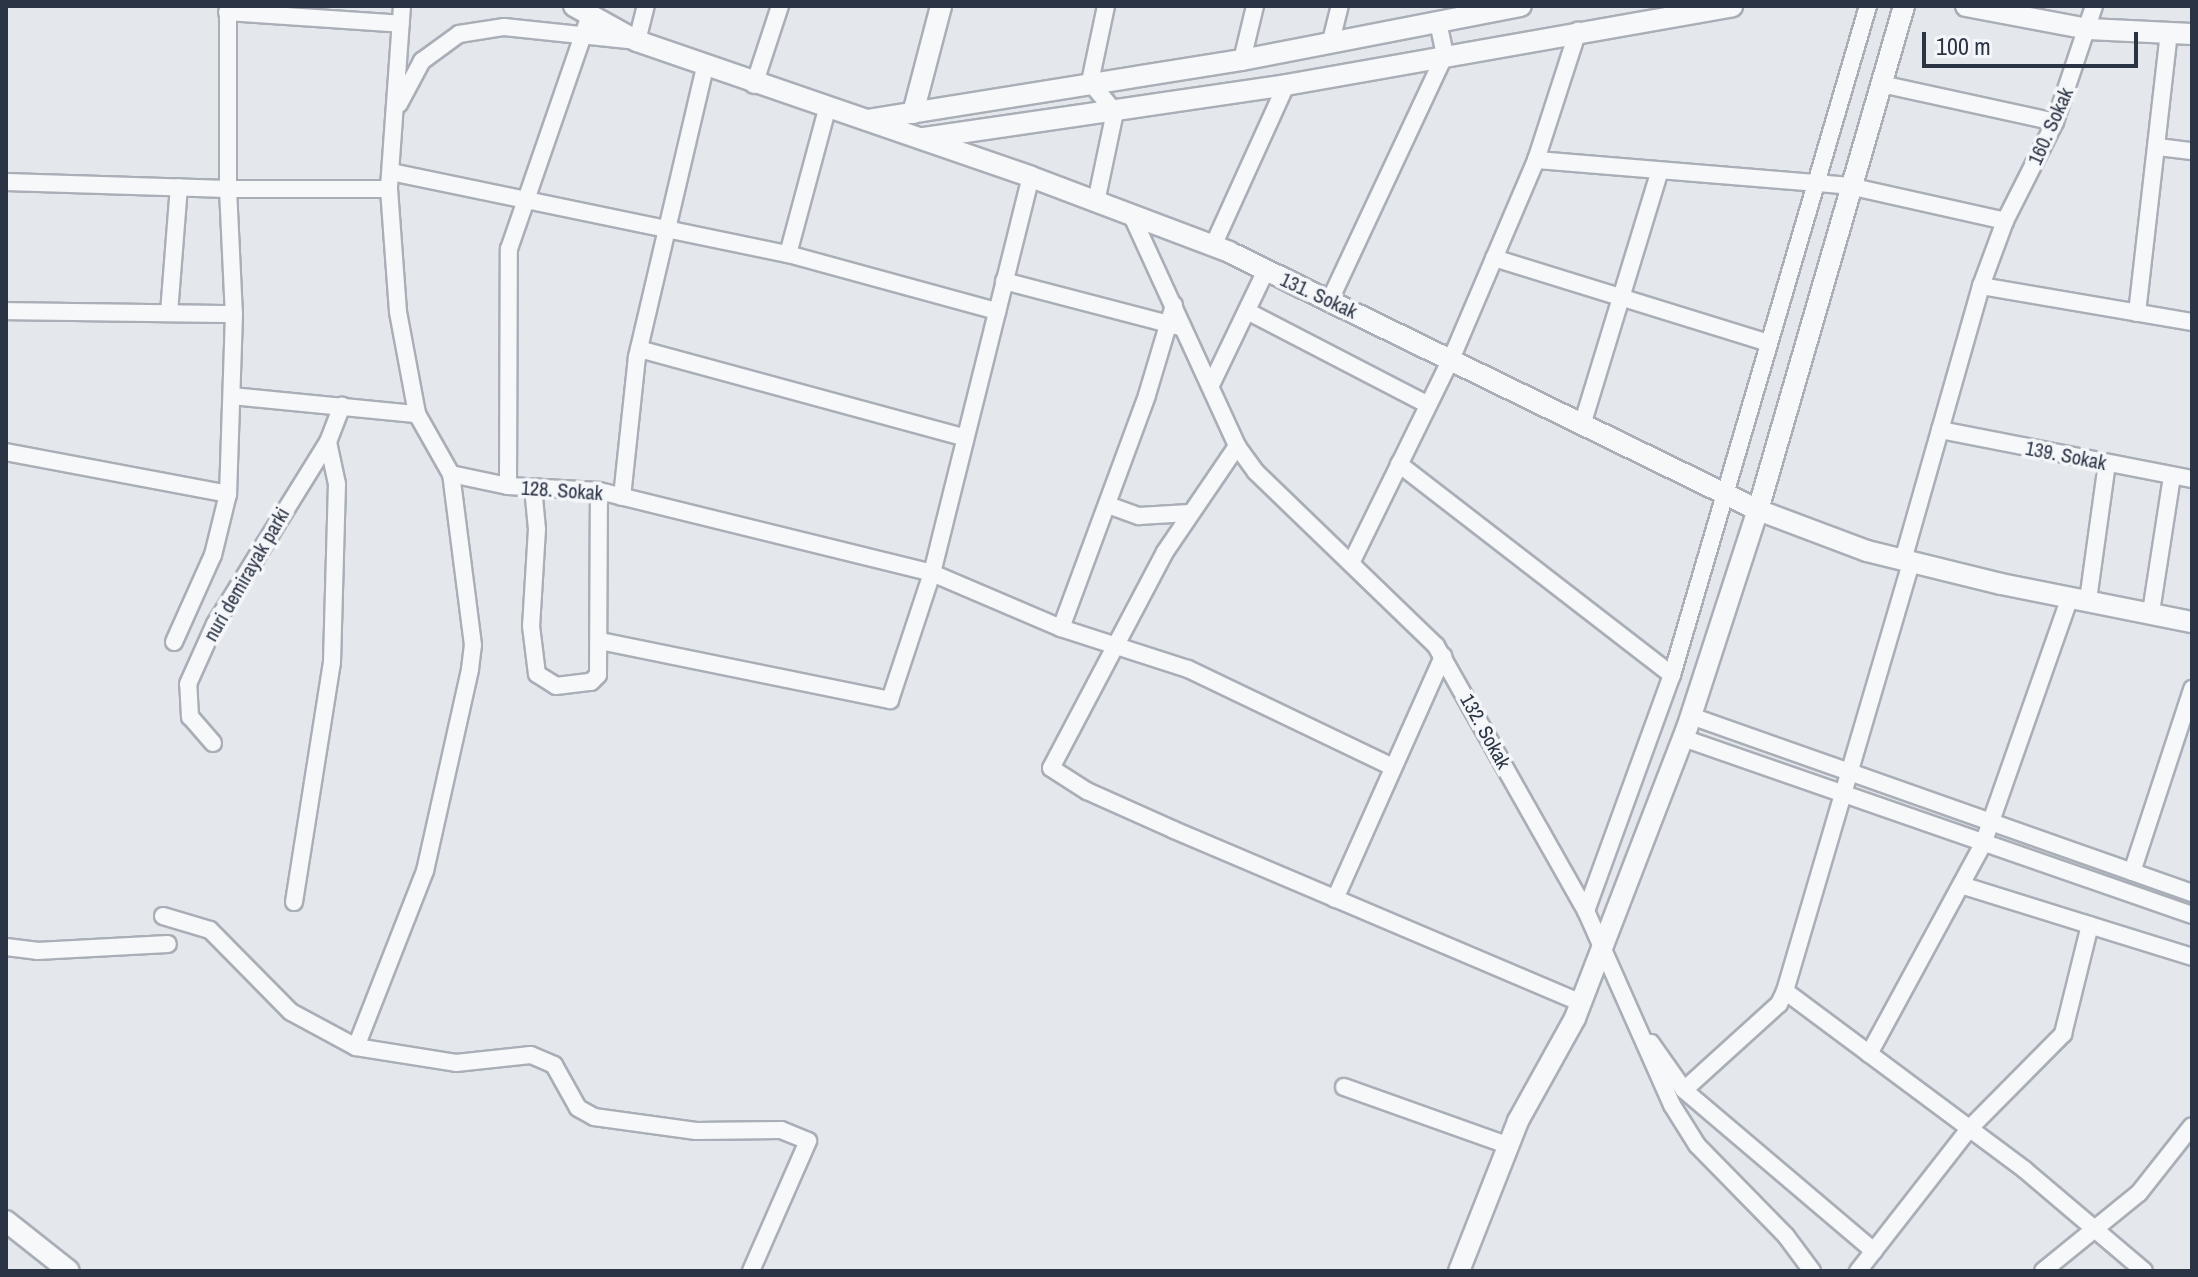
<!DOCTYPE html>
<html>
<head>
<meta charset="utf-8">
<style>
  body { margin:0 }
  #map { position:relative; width:2198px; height:1277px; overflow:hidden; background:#e4e7ec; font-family:"Archivo Narrow",sans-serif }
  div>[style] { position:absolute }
  .roads { filter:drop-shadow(2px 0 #a9aeb7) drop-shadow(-2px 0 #a9aeb7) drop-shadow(0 2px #a9aeb7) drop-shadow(0 -2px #a9aeb7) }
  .minor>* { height:16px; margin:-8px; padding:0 8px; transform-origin:8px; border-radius:8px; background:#f7f8fa }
  .tertiary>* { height:20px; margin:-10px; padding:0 10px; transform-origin:10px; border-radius:10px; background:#f7f8fa }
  span { translate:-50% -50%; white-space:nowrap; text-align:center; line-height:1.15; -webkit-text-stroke:7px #f4f6f9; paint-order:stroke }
  .street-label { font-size:20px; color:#2b3445 }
  .frame { position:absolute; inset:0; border:8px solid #2b3445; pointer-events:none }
  .scale { position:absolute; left:1922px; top:32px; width:216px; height:36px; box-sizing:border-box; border:4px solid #2b3445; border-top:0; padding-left:10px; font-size:24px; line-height:28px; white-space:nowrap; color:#2b3445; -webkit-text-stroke:6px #f4f6f9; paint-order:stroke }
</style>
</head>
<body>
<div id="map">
  <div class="roads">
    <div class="minor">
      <div style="left:228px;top:6px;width:183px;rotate:90deg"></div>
      <div style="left:228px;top:189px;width:161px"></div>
      <div style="left:402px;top:6px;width:183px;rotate:94.1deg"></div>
      <div style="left:389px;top:189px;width:123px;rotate:85.8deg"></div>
      <div style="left:398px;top:312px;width:104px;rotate:79.4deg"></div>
      <div style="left:417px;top:414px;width:69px;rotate:60.5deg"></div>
      <div style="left:451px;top:474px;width:58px;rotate:11.9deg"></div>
      <div style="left:508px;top:486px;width:91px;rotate:3.1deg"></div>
      <div style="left:599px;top:491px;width:343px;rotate:13.8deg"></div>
      <div style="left:932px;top:573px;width:140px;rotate:23.1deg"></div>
      <div style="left:1061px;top:628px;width:133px;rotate:17.9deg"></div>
      <div style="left:1188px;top:669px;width:227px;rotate:25.6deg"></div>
      <div style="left:227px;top:12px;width:174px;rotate:3.9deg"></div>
      <div style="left:1331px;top:41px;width:36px;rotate:-76deg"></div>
      <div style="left:1242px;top:60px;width:56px;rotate:-76.5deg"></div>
      <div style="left:1881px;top:84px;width:178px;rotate:12.3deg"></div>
      <div style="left:754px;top:85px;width:83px;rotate:-71.8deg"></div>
      <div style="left:399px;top:104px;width:49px;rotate:-61.9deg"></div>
      <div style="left:422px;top:61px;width:46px;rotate:-36.1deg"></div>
      <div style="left:459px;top:34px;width:46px;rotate:-8.8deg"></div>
      <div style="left:504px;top:27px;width:134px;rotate:6deg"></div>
      <div style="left:637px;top:41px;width:36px;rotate:-76deg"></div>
      <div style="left:2158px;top:147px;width:34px;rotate:7deg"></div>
      <div style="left:1536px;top:160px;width:314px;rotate:4.7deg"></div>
      <div style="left:1849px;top:186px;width:160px;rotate:12.6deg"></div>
      <div style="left:391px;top:172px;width:405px;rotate:11.7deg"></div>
      <div style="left:788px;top:254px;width:217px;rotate:15.3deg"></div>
      <div style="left:6px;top:182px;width:222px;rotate:1.8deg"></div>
      <div style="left:228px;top:189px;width:125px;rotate:87.3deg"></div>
      <div style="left:234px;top:314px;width:180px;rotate:91.9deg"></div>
      <div style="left:228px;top:494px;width:226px;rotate:-169.3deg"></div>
      <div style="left:1096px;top:202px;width:92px;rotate:-78.1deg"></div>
      <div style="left:1115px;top:112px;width:39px;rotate:-130deg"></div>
      <div style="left:1090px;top:82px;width:78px;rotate:-78.1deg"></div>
      <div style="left:1131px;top:214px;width:255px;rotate:65.4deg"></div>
      <div style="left:1237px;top:446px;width:32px;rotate:54deg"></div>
      <div style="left:1256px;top:472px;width:250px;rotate:44deg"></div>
      <div style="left:1436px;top:646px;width:305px;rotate:60.5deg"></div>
      <div style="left:1586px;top:911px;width:212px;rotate:66.1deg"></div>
      <div style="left:1672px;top:1105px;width:47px;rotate:58deg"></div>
      <div style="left:1697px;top:1145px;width:127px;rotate:45.6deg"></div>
      <div style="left:1786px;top:1236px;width:44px;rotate:53.4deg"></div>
      <div style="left:1213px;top:246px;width:177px;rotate:-65.6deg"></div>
      <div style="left:788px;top:254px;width:150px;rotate:-74.9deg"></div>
      <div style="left:1494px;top:258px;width:285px;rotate:17.2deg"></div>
      <div style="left:1004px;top:281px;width:182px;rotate:14.6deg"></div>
      <div style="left:1981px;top:286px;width:214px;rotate:9.7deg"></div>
      <div style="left:1330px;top:300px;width:271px;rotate:-64.9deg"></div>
      <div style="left:1445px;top:55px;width:35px;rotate:-102deg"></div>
      <div style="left:6px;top:311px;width:228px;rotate:0.8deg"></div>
      <div style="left:1247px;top:311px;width:204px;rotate:27.4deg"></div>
      <div style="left:169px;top:313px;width:126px;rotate:-85.5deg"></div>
      <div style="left:2137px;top:313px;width:281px;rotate:-83.5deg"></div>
      <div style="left:639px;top:349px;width:337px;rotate:15.2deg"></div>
      <div style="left:1211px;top:385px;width:127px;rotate:-64.4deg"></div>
      <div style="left:232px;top:396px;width:186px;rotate:5.6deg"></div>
      <div style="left:1583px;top:422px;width:259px;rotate:-73deg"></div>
      <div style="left:1940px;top:430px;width:257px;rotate:11deg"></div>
      <div style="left:1237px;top:446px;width:128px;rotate:124.2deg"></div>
      <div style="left:1165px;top:552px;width:244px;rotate:117.8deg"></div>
      <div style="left:1051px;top:768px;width:43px;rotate:32.6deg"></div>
      <div style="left:1087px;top:791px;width:95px;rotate:24.1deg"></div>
      <div style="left:1174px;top:830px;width:442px;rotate:23deg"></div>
      <div style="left:1399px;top:464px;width:345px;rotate:37.7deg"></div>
      <div style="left:508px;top:486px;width:237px;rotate:-89.8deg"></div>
      <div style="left:509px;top:249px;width:248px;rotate:-70.9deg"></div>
      <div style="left:533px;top:487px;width:42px;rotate:84.6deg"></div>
      <div style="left:537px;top:529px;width:97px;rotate:93.5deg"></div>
      <div style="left:531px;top:626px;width:48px;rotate:82.9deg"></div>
      <div style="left:537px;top:674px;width:22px;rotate:32deg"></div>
      <div style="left:556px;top:686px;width:35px;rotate:-7deg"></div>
      <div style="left:591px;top:682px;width:10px;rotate:-45deg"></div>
      <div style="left:598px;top:675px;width:184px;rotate:-89.7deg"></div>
      <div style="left:622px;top:497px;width:141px;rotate:-83.9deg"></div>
      <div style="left:637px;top:357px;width:298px;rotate:-76.8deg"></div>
      <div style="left:1108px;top:505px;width:33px;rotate:20deg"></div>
      <div style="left:1139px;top:516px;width:50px;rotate:-3.4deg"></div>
      <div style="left:1903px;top:560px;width:285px;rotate:-74.1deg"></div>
      <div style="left:1981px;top:286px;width:69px;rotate:-69.7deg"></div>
      <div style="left:2005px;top:221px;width:111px;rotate:-63.2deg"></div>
      <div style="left:2055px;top:122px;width:122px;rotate:-71.4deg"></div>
      <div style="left:1352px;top:561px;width:227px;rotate:-63.9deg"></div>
      <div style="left:1452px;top:357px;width:214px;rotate:-66.9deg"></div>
      <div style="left:1536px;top:160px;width:136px;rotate:-72deg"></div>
      <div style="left:2088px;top:600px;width:138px;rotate:-82.1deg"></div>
      <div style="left:2151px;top:612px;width:138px;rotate:-81.2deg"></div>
      <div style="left:1061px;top:628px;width:248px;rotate:-69.7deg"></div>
      <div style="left:1147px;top:395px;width:94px;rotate:-73.3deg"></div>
      <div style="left:600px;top:641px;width:296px;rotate:11.5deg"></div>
      <div style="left:890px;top:700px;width:134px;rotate:-71.7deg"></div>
      <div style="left:932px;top:573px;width:408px;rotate:-76deg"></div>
      <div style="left:174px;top:642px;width:95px;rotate:-65.9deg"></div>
      <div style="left:213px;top:555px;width:63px;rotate:-76.2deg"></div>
      <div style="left:1691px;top:716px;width:531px;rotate:19.46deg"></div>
      <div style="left:1683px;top:738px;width:539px;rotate:19.17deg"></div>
      <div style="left:213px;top:743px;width:35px;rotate:-131deg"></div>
      <div style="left:190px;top:717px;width:33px;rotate:-93deg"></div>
      <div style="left:188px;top:684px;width:66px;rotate:-65.8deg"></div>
      <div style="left:215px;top:624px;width:214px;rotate:-58.2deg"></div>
      <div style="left:328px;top:442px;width:39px;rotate:-69deg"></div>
      <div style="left:2132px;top:872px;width:193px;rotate:-71.8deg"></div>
      <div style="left:1961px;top:885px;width:242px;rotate:17.3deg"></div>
      <div style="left:1335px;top:899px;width:266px;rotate:-66deg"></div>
      <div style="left:294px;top:902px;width:243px;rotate:-81deg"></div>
      <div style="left:332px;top:662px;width:178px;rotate:-88.4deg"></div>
      <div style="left:337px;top:484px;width:43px;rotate:-102.1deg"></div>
      <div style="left:1586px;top:911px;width:251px;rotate:-70deg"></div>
      <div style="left:1672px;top:675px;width:697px;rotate:-73.67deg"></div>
      <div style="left:163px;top:916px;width:49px;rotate:16.6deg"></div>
      <div style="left:210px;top:930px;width:115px;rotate:45.4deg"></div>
      <div style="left:291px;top:1012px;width:74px;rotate:28.3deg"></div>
      <div style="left:356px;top:1047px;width:101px;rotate:9.1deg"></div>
      <div style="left:456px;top:1063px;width:75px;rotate:-6.1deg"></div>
      <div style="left:531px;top:1055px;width:25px;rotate:23deg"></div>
      <div style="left:554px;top:1065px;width:49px;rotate:60.8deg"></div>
      <div style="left:578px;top:1108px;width:18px;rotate:29deg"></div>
      <div style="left:594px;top:1117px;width:103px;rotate:7.8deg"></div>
      <div style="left:696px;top:1131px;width:85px;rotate:-0.7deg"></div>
      <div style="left:781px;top:1130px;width:29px;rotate:22deg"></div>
      <div style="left:808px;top:1141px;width:142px;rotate:113.7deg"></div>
      <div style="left:6px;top:947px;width:31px;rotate:7deg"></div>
      <div style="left:37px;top:951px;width:131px;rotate:-3.1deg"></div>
      <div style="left:1785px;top:991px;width:299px;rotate:36.7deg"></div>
      <div style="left:2025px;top:1170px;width:156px;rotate:40.3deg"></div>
      <div style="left:1651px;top:1043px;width:57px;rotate:54.9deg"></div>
      <div style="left:1684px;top:1090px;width:249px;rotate:40.3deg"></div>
      <div style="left:356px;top:1047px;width:189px;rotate:-68.6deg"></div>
      <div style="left:425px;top:871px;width:207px;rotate:-77.4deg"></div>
      <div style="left:470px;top:669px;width:24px;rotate:-83deg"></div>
      <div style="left:473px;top:645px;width:172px;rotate:-97.3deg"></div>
      <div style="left:1869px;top:1054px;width:239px;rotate:-61.5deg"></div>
      <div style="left:1983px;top:844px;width:262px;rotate:-70.6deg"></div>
      <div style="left:1344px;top:1087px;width:173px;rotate:19.6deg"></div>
      <div style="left:1684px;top:1090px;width:128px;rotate:-42.2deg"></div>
      <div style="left:1779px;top:1004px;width:14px;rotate:-65deg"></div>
      <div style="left:1785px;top:991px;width:447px;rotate:-73.6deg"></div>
      <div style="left:1858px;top:1271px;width:180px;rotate:-52deg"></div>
      <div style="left:1969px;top:1129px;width:134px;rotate:-45.3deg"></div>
      <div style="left:2063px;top:1034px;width:112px;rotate:-76.1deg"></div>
      <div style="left:2043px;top:1271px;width:124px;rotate:-39.1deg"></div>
      <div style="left:2139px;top:1193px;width:85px;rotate:-51.7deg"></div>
    </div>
    <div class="tertiary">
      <div style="left:574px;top:6px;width:72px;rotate:29.1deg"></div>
      <div style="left:637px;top:41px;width:417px;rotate:19deg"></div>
      <div style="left:1031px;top:177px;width:212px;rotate:20.7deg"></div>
      <div style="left:1229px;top:252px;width:589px;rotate:26deg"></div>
      <div style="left:1758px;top:510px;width:116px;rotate:20.6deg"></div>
      <div style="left:1867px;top:551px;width:138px;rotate:13.8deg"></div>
      <div style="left:2001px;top:584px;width:195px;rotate:11.3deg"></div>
      <div style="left:1966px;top:6px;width:124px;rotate:10.7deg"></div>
      <div style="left:2088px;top:29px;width:104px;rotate:2.8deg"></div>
      <div style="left:913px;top:113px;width:111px;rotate:-75.3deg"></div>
      <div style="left:867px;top:120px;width:380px;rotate:-9.1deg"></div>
      <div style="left:1242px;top:60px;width:284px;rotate:-11deg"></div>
      <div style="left:924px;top:138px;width:366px;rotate:-8.3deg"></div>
      <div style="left:1286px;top:85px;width:453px;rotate:-10deg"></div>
      <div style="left:6px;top:1221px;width:80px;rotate:38.4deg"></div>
      <div style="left:1459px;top:1271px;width:161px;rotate:-68.5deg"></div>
      <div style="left:1518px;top:1121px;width:118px;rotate:-61deg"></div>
      <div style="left:1575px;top:1018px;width:311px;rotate:-68.9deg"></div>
      <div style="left:1687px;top:728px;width:229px;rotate:-72deg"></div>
      <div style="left:1758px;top:510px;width:525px;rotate:-73.84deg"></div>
    </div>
  </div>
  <div class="street-label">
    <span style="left:2050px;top:126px;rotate:-66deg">160. Sokak</span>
    <span style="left:1319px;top:295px;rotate:25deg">131. Sokak</span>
    <span style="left:2066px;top:455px;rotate:11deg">139. Sokak</span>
    <span style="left:562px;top:490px;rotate:4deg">128. Sokak</span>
    <span style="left:246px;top:574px;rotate:-60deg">nuri demirayak parki</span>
    <span style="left:1486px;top:731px;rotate:61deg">132. Sokak</span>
  </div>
  <div class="frame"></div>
  <div class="scale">100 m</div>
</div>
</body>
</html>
